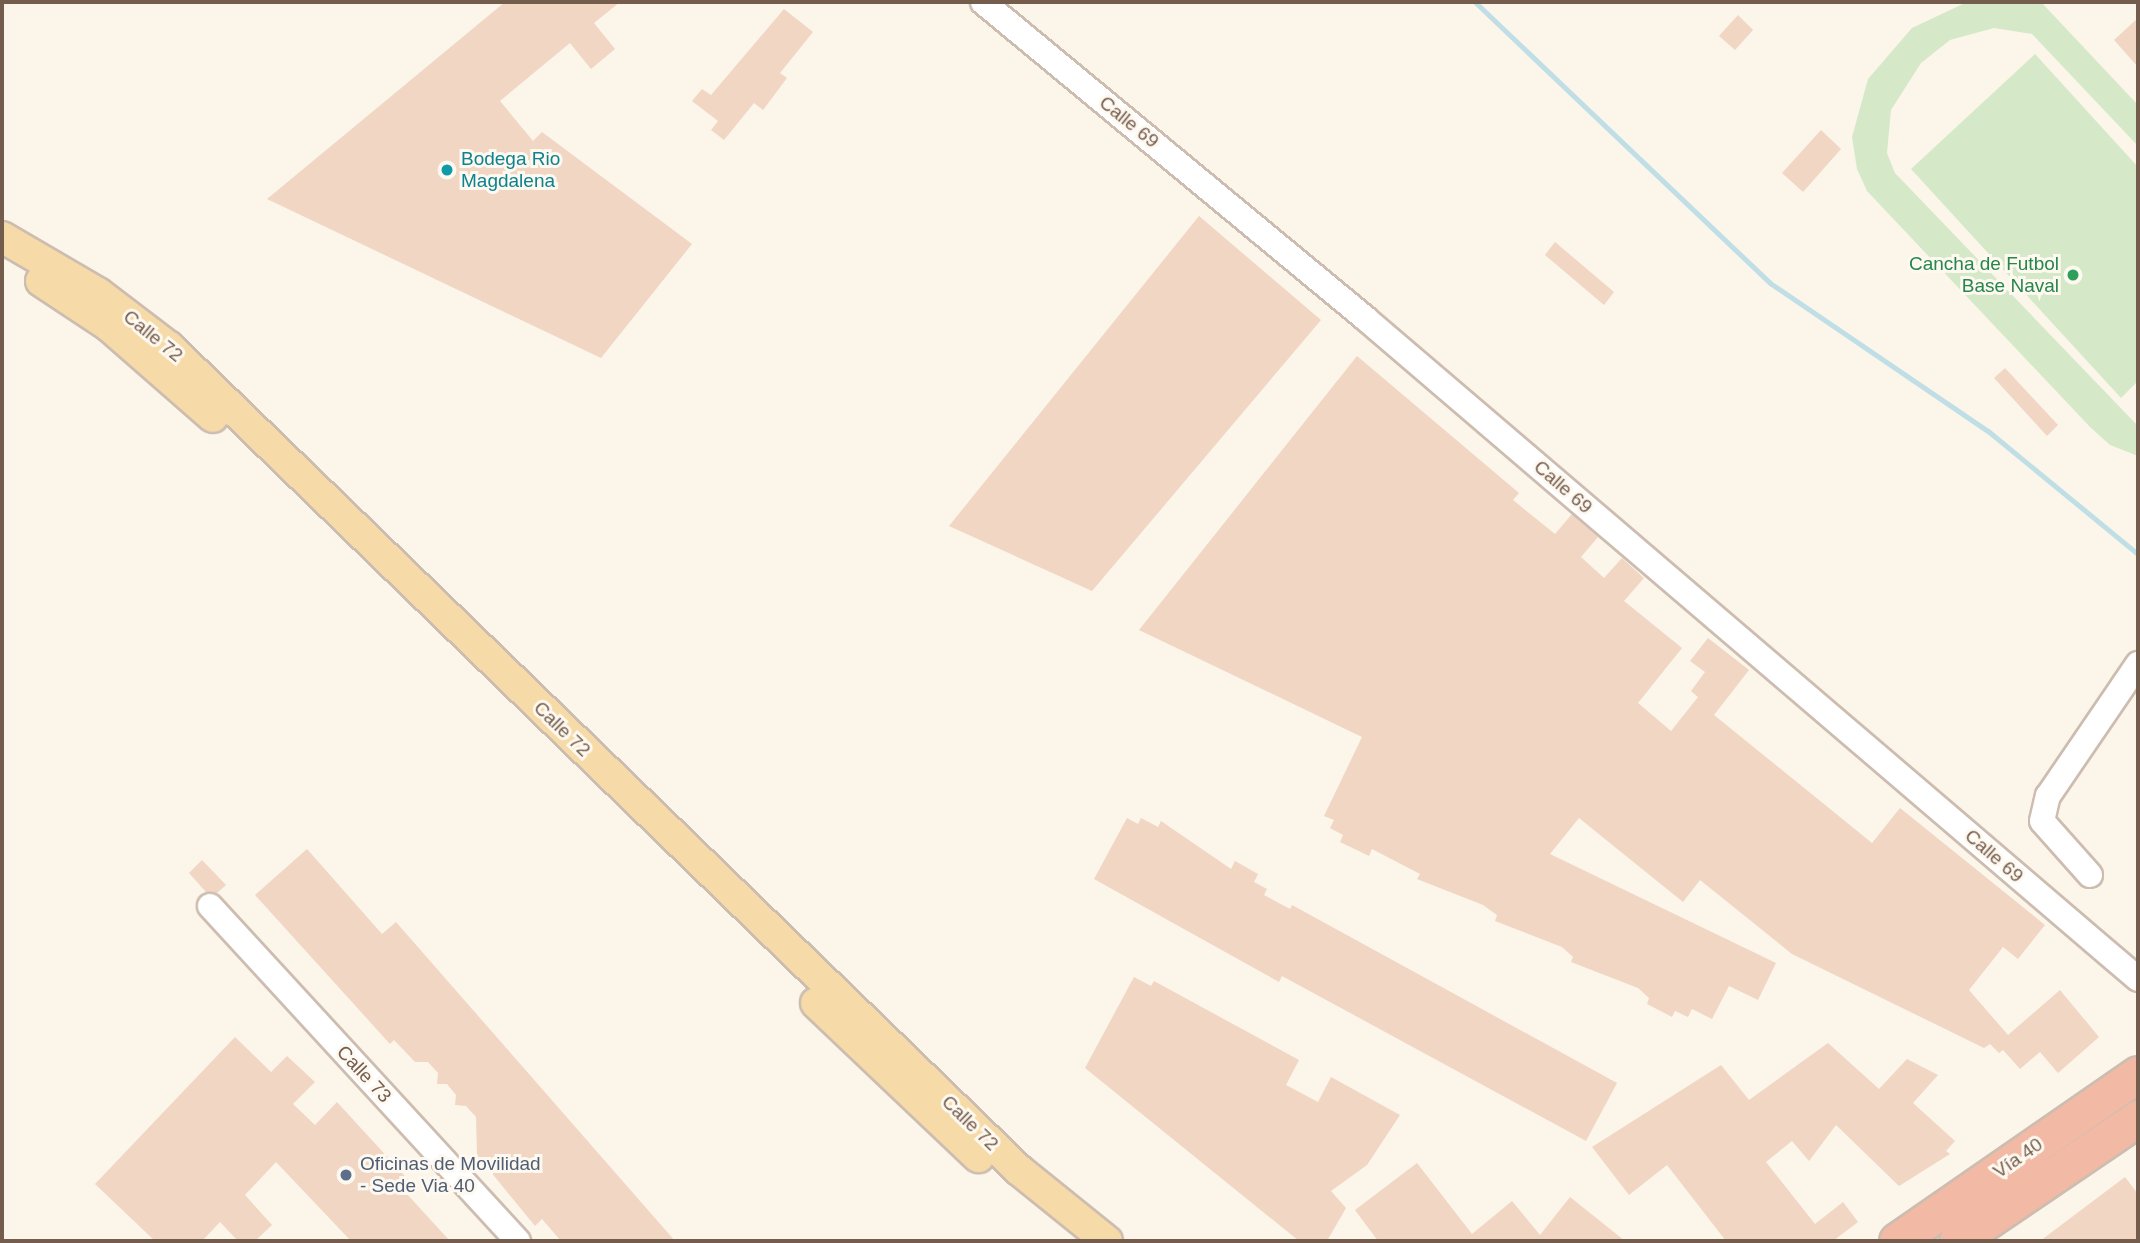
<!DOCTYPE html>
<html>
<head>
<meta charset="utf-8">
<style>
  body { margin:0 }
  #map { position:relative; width:2140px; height:1243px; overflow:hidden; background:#fcf5ea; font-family:Arial,sans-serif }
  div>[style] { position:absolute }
  .green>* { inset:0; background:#d5e9c8 }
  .stream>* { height:5px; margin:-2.5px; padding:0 2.5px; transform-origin:2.5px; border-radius:2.5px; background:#bfdee5 }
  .building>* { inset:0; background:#f0d6c3 }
  .roads { filter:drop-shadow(2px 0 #cdbdb0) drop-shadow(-2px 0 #cdbdb0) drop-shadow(0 2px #cdbdb0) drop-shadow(0 -2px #cdbdb0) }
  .minor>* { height:24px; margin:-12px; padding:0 12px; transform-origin:12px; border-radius:12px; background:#fff }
  .major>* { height:30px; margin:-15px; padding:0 15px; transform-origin:15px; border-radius:15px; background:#f6daa7 }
  .highway>* { height:35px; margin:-17.5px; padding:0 17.5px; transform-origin:17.5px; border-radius:17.5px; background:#f2baa5 }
  .dots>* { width:19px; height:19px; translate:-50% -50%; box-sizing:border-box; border:4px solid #fef9f0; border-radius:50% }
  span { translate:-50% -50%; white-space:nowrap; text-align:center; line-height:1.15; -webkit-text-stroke:6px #fef9f0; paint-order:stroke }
  .street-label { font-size:19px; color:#755d4e }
  .culture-label { font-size:19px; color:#0d838f }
  .left { translate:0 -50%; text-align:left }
  .leisure-label { font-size:19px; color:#27864d }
  .right { translate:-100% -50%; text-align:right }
  .service-label { font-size:19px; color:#4e5e75 }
  .frame { position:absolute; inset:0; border:4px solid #755d4e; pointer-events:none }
</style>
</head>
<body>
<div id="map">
  <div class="green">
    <div style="clip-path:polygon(1967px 2px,2041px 2px,2138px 105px,2138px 146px,2032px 34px,1994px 28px,1950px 40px,1921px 63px,1891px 110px,1887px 153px,1895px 173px,2138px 426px,2138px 456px,2110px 445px,2090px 427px,1867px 191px,1857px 169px,1852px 137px,1868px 79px,1912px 28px)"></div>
    <div style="clip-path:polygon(2035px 54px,2138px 167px,2138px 381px,2121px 398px,1911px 169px)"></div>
  </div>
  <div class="stream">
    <div style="left:1475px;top:2px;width:407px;rotate:43.6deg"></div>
    <div style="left:1770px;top:283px;width:263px;rotate:34.2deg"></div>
    <div style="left:1988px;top:431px;width:194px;rotate:39.4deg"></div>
  </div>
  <div class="building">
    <div style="clip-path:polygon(505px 2px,620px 2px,594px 23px,615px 49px,591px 69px,570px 43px,500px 101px,533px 141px,542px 132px,692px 244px,601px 358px,267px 199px)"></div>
    <div style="clip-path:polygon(784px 9px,813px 32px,780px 73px,787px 78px,763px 110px,754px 103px,724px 140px,711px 130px,718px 121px,692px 101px,702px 89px,711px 95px)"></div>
    <div style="clip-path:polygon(1738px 15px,1753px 30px,1735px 50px,1719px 36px)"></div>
    <div style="clip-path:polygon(2138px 18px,2138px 67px,2114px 40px)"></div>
    <div style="clip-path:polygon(1821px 130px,1841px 149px,1803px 192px,1782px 173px)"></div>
    <div style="clip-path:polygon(1199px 216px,1321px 320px,1092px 591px,949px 526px)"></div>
    <div style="clip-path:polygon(1555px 242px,1614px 292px,1604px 305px,1545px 255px)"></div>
    <div style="clip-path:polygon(1357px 356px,1519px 493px,1513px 500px,1555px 534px,1572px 514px,1598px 537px,1581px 557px,1604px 578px,1622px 558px,1644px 578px,1624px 601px,1682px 648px,1638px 703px,1671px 731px,1698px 697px,1691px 691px,1705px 672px,1690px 661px,1708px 638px,1749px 670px,1714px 715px,1872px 843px,1900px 808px,2045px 925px,2018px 959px,2003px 947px,1969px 990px,2008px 1035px,2060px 990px,2099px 1037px,2058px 1073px,2040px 1052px,2020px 1069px,2003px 1050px,1999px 1053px,1990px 1044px,1984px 1048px,1792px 954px,1700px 880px,1683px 902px,1579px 818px,1550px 854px,1776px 963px,1758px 1000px,1729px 986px,1712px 1019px,1692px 1009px,1688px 1017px,1675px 1011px,1672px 1017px,1647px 1004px,1649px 998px,1638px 988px,1571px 962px,1573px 957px,1562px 947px,1495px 921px,1497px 915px,1483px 905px,1417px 879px,1420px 874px,1372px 849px,1369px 856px,1340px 842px,1343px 835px,1330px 828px,1334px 820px,1324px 816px,1362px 737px,1139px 630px)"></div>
    <div style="clip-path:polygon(2005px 368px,2058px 425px,2047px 436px,1994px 378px)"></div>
    <div style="clip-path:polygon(1127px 818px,1138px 824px,1141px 818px,1158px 827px,1161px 821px,1231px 869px,1235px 861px,1258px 874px,1254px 882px,1267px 889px,1264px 895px,1290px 909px,1292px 905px,1617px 1083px,1586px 1141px,1282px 976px,1279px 982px,1094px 879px)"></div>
    <div style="clip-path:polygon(307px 849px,382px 934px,396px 922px,675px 1241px,561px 1241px,542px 1219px,535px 1226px,477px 1155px,476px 1117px,466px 1106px,455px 1105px,456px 1095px,447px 1084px,437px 1084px,438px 1073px,428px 1062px,415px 1062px,394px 1040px,390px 1044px,255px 895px)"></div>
    <div style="clip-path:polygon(202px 860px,226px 885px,217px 893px,206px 892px,189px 873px)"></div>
    <div style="clip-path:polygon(1134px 977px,1151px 986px,1154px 981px,1299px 1060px,1286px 1085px,1318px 1102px,1331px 1077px,1400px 1115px,1367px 1165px,1331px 1191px,1346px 1208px,1327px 1241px,1299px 1241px,1085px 1068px)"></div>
    <div style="clip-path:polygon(235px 1037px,271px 1072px,287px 1056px,315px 1082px,293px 1104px,315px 1125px,337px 1102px,414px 1186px,406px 1193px,450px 1241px,351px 1241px,276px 1162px,245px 1195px,272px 1225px,255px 1241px,238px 1241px,220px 1222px,202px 1241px,155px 1241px,95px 1184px)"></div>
    <div style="clip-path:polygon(1828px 1043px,1879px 1089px,1907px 1059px,1938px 1075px,1913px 1103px,1955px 1141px,1946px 1151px,1950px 1154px,1899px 1186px,1836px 1125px,1809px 1161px,1792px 1141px,1766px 1162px,1815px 1224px,1843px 1202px,1858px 1222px,1833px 1241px,1726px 1241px,1667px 1165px,1629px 1195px,1592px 1147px,1721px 1065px,1749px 1100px)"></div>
    <div style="clip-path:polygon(1417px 1163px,1472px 1234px,1512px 1201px,1540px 1235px,1570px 1197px,1625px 1241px,1378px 1241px,1355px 1210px)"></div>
    <div style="clip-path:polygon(2125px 1177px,2138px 1194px,2138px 1241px,2040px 1241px)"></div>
  </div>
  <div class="roads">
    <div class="minor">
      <div style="left:983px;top:2px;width:497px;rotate:39.6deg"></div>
      <div style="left:1366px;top:319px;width:1016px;rotate:40.53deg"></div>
      <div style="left:2090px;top:875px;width:72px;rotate:-131.6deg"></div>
      <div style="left:2042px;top:821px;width:26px;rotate:-77deg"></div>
      <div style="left:2048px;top:796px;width:160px;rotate:-55.7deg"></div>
      <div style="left:210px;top:906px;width:455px;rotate:47.4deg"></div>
    </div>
    <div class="major">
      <div style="left:2px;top:237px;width:111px;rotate:30.3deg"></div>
      <div style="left:98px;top:293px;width:89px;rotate:37.3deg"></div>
      <div style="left:169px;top:347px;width:1183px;rotate:44.08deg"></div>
      <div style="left:1019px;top:1170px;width:113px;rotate:38.9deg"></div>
      <div style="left:41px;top:281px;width:82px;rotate:33.5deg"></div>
      <div style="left:109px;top:326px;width:138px;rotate:41.2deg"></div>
      <div style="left:816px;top:1003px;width:224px;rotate:43.5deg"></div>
    </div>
    <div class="highway">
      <div style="left:1897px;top:1241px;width:293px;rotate:-34.7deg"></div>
      <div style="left:1957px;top:1241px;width:219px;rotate:-34.2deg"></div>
    </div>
  </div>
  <div class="dots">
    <div style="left:447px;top:170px;background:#0f9aa8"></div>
    <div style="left:2073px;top:275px;background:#2e9e5b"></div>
    <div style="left:346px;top:1175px;background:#5c6f8a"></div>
  </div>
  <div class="street-label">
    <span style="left:1129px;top:122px;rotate:39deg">Calle 69</span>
    <span style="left:153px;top:336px;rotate:39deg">Calle 72</span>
    <span style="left:1563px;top:487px;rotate:41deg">Calle 69</span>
    <span style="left:562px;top:729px;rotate:44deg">Calle 72</span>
    <span style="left:1994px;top:856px;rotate:41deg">Calle 69</span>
    <span style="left:364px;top:1074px;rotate:47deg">Calle 73</span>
    <span style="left:970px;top:1123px;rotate:44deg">Calle 72</span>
    <span style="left:2018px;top:1158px;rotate:-35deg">Vía 40</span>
  </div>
  <div class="culture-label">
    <span class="left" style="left:461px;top:170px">Bodega Rio<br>Magdalena</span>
  </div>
  <div class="leisure-label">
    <span class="right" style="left:2059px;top:275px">Cancha de Futbol<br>Base Naval</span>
  </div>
  <div class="service-label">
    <span class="left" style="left:360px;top:1175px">Oficinas de Movilidad<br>- Sede Via 40</span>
  </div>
  <div class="frame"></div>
</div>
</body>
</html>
